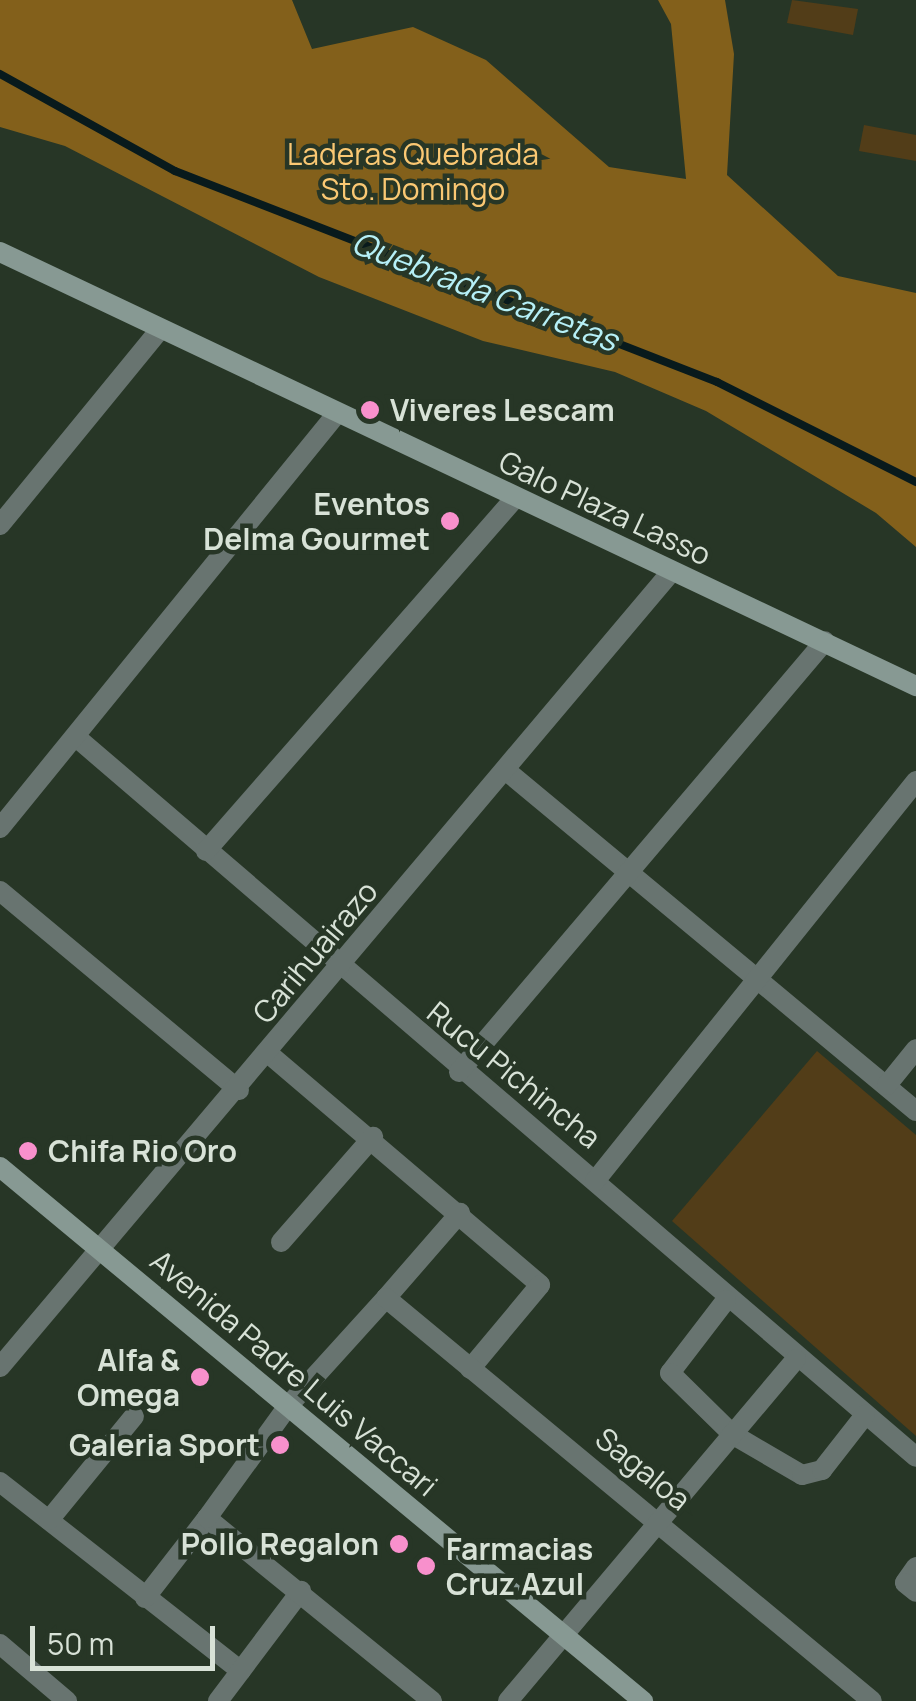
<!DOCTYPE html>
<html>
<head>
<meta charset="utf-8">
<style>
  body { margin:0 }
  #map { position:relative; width:916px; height:1701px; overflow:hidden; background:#273626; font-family:Manrope,sans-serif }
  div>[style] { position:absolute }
  .green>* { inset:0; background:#523d18 }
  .forest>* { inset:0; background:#83601b }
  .stream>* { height:8px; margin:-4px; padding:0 4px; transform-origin:4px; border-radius:4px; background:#081a1c }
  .street>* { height:20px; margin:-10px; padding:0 10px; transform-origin:10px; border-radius:10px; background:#687470 }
  .secondary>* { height:20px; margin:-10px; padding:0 10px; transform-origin:10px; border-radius:10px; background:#879993 }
  .dots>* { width:28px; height:28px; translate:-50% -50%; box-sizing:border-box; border:5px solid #273626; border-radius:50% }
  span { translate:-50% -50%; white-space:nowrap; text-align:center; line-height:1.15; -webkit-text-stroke:9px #273626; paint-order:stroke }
  .park-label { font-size:30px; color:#fac873 }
  .poi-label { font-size:30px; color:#d8e2d7; font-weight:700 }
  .left { translate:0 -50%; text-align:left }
  .right { translate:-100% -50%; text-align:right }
  .street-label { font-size:30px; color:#d8e2d7 }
  .water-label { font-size:32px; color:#b6f0f7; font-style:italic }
  .scale { position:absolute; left:30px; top:1626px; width:185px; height:45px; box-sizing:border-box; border:5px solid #d8e2d7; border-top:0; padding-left:12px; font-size:30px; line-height:35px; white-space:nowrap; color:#d8e2d7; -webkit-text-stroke:8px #273626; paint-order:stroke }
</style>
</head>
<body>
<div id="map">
  <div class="green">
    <div style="clip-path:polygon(792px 0,858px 9px,853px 35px,787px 23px)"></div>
    <div style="clip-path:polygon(864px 125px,916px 135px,916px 161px,859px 151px)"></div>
    <div style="clip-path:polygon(817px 1051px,916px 1135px,916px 1436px,672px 1221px)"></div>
  </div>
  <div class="forest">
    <div style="clip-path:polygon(0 0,292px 0,312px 49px,413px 27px,486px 60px,609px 167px,686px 179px,671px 24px,658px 0,725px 0,734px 54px,727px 175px,838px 276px,916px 293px,916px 547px,876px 513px,706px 411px,615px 372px,483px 341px,319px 277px,65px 146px,0 127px)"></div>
  </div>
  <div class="stream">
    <div style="left:0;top:74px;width:200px;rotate:29deg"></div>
    <div style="left:175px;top:171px;width:582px;rotate:21.27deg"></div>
    <div style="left:717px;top:382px;width:223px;rotate:26.7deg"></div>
  </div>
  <div class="street">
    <div style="left:0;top:525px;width:251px;rotate:-50.7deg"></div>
    <div style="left:76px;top:737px;width:1106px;rotate:40.6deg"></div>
    <div style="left:509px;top:773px;width:529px;rotate:39.71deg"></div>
    <div style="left:0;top:828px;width:530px;rotate:-50.9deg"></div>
    <div style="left:206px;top:851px;width:466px;rotate:-48.8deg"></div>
    <div style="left:0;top:891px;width:311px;rotate:39.8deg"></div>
    <div style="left:269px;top:1054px;width:356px;rotate:40.4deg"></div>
    <div style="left:540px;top:1285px;width:109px;rotate:129.8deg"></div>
    <div style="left:459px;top:1072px;width:565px;rotate:-49.66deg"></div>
    <div style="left:887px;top:1085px;width:46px;rotate:-51.1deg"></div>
    <div style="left:595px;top:1181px;width:513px;rotate:-51.25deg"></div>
    <div style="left:281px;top:1242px;width:140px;rotate:-48.8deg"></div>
    <div style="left:386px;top:1298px;width:113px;rotate:-49deg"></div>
    <div style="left:726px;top:1300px;width:92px;rotate:127.5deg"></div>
    <div style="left:670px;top:1373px;width:87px;rotate:44.5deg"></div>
    <div style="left:732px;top:1434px;width:81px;rotate:30.4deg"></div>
    <div style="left:802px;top:1475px;width:21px;rotate:-14deg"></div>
    <div style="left:822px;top:1470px;width:70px;rotate:-52deg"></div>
    <div style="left:0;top:1367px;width:1040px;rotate:-49.83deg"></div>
    <div style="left:0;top:1482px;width:306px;rotate:38.1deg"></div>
    <div style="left:49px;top:1520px;width:134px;rotate:-50.7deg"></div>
    <div style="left:916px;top:1567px;width:19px;rotate:125deg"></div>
    <div style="left:905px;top:1583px;width:14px;rotate:39deg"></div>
    <div style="left:145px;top:1598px;width:101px;rotate:-52.2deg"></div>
    <div style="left:0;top:1644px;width:88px;rotate:40.4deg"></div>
    <div style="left:218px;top:1701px;width:138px;rotate:-53deg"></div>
    <div style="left:432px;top:1701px;width:290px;rotate:-140.9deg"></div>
    <div style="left:207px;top:1518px;width:138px;rotate:-54.1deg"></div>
    <div style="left:288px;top:1406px;width:146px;rotate:-47.8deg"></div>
    <div style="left:386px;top:1298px;width:631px;rotate:39.67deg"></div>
    <div style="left:508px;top:1701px;width:447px;rotate:-49.9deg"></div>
  </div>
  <div class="secondary">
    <div style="left:0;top:252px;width:1014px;rotate:25.35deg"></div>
    <div style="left:0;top:1167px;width:836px;rotate:39.71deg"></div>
  </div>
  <div class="dots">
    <div style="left:370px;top:410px;background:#f890cc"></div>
    <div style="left:450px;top:521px;background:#f890cc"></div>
    <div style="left:28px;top:1151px;background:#f890cc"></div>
    <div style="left:200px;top:1377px;background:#f890cc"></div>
    <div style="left:280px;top:1445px;background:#f890cc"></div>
    <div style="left:399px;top:1544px;background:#f890cc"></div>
    <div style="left:426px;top:1566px;background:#f890cc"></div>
  </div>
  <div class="park-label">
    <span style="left:413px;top:171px">Laderas Quebrada<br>Sto. Domingo</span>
  </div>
  <div class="poi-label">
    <span class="left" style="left:390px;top:410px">Viveres Lescam</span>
    <span class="right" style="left:430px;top:521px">Eventos<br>Delma Gourmet</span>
    <span class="left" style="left:48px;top:1151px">Chifa Rio Oro</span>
    <span class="right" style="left:180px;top:1377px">Alfa &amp;<br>Omega</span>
    <span class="right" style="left:260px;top:1445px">Galeria Sport</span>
    <span class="right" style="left:379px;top:1544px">Pollo Regalon</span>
    <span class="left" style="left:446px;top:1566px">Farmacias<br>Cruz Azul</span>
  </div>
  <div class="street-label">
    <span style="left:605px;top:508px;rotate:25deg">Galo Plaza Lasso</span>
    <span style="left:315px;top:952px;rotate:-50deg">Carihuairazo</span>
    <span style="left:514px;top:1075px;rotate:39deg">Rucu Pichincha</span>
    <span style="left:294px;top:1373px;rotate:40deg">Avenida Padre Luis Vaccari</span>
    <span style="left:643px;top:1469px;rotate:39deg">Sagaloa</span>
  </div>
  <div class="water-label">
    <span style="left:485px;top:291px;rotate:21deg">Quebrada Carretas</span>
  </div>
  <div class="scale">50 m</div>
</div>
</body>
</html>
